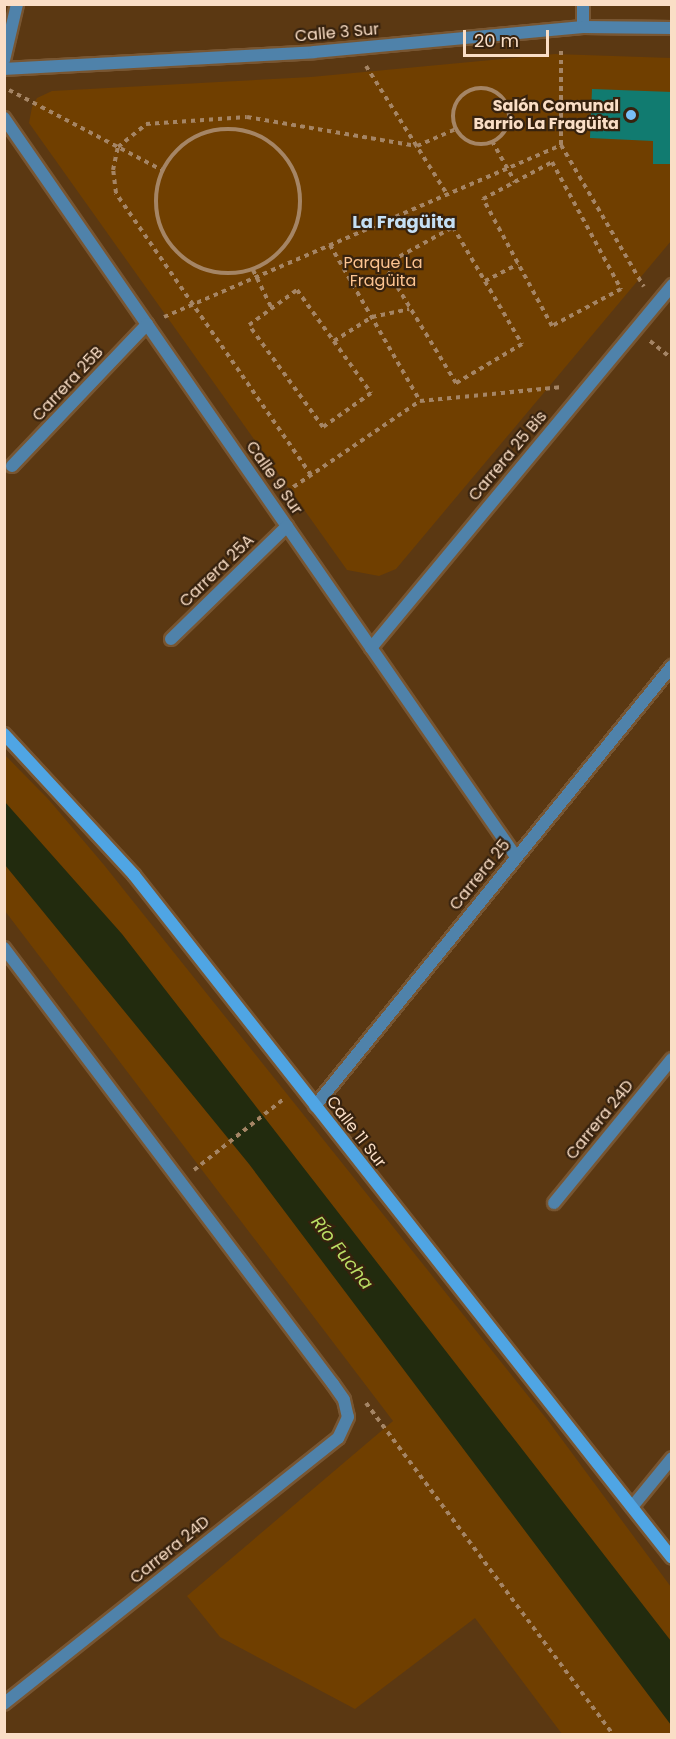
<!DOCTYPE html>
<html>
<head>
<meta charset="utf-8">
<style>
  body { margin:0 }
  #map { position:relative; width:676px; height:1739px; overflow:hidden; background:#5b3812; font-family:Poppins,sans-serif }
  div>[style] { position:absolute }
  .green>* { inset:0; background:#703f00 }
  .water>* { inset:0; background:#222b0e }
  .building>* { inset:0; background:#117b70 }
  .path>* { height:4px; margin-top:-2px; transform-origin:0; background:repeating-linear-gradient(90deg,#a58565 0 4.5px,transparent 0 9px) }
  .path>.ring { margin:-2px; padding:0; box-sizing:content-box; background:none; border:4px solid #a58565; border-radius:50% }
  .roads { filter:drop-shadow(2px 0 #785632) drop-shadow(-2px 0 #785632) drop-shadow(0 2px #785632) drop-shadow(0 -2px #785632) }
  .street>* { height:12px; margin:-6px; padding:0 6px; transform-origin:6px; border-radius:6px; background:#4f82aa }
  .secondary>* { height:12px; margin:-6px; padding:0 6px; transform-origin:6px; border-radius:6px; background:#4fa5e4 }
  .dots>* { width:16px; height:16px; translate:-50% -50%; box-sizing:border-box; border:3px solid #37220e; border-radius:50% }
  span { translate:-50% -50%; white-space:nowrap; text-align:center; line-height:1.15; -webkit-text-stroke:4.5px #37220e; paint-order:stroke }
  .street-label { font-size:16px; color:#fadec6 }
  .poi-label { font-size:16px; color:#fadec6; font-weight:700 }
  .right { translate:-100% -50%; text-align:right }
  .park-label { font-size:16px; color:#fdc491 }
  .neighbourhood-label { font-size:18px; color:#c5dff4; font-weight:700 }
  .water-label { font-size:18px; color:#bade64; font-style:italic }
  .frame { position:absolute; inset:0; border:6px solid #fadec6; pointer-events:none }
  .scale { position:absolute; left:463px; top:30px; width:86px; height:27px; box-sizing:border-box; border:3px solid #fadec6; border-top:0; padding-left:8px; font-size:18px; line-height:21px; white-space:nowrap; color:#fadec6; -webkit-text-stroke:4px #37220e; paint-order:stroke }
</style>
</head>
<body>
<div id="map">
  <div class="green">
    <div style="clip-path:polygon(555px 54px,671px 58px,671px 241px,396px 569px,379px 576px,347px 570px,29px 123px,32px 107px,37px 98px,52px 91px,311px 77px)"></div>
    <div style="clip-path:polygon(5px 755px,49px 800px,104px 865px,549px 1422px,671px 1587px,671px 1734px,562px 1734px,475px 1618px,355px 1709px,220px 1637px,187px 1596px,393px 1421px,5px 911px)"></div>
  </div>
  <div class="water">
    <div style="clip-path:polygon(5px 802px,122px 934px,671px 1641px,671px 1725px,249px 1164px,5px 865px)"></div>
  </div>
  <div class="building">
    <div style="clip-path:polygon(592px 89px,672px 92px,672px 164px,653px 164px,653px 141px,590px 138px)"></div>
  </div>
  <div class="path">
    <div style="left:366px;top:66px;width:151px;rotate:57.7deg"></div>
    <div class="ring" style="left:453px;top:88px;width:52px;height:52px"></div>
    <div style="left:9px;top:90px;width:173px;rotate:27.6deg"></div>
    <div class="ring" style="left:156px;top:129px;width:140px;height:140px"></div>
    <div style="left:492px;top:141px;width:47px;rotate:60.7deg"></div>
    <div style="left:561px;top:145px;width:164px;rotate:59.7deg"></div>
    <div style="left:552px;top:162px;width:145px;rotate:61.5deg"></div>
    <div style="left:621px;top:289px;width:78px;rotate:151.8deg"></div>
    <div style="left:552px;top:326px;width:145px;rotate:-118.5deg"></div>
    <div style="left:483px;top:199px;width:78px;rotate:-28.2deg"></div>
    <div style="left:453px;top:227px;width:136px;rotate:59.5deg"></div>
    <div style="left:522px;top:344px;width:77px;rotate:149.4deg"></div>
    <div style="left:456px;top:383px;width:138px;rotate:-121.4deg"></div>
    <div style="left:384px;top:265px;width:79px;rotate:-28.8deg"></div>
    <div style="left:330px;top:245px;width:180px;rotate:60deg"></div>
    <div style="left:253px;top:270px;width:43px;rotate:64deg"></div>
    <div style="left:485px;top:281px;width:37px;rotate:-27deg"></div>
    <div style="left:297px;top:290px;width:127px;rotate:54.3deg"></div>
    <div style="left:371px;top:393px;width:59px;rotate:144.7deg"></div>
    <div style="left:323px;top:427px;width:126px;rotate:-126deg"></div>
    <div style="left:249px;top:325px;width:59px;rotate:-36.1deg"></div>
    <div style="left:164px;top:317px;width:433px;rotate:-23.4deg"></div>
    <div style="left:561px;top:145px;width:97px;rotate:-90deg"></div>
    <div style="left:334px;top:341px;width:45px;rotate:-32.3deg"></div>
    <div style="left:372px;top:317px;width:38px;rotate:-12deg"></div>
    <div style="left:650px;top:341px;width:28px;rotate:39deg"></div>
    <div style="left:311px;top:475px;width:343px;rotate:-124.7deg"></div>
    <div style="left:116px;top:193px;width:23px;rotate:-97deg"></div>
    <div style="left:113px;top:170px;width:24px;rotate:-78deg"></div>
    <div style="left:118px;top:147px;width:36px;rotate:-39deg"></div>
    <div style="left:146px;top:124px;width:101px;rotate:-4deg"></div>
    <div style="left:247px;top:117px;width:172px;rotate:9.7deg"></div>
    <div style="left:417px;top:146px;width:43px;rotate:-23.6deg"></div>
    <div style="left:286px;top:492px;width:162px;rotate:-34.2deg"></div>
    <div style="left:420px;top:401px;width:143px;rotate:-5.6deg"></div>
    <div style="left:194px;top:1170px;width:116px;rotate:-38.4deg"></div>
    <div style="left:366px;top:1403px;width:413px;rotate:53.3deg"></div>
  </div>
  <div class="roads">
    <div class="street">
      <div style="left:583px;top:4px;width:23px;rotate:90deg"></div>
      <div style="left:4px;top:60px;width:57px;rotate:-76.9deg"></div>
      <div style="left:4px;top:69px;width:310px;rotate:-3.1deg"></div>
      <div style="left:314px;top:52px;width:270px;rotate:-5.3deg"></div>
      <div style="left:583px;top:27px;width:89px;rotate:0.6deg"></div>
      <div style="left:4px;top:118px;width:899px;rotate:55.28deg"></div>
      <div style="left:12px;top:466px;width:196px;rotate:-46.4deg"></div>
      <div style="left:171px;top:639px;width:162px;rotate:-44.2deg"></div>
      <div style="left:371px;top:648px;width:472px;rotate:-50.3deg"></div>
      <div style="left:4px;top:948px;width:546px;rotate:52.96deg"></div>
      <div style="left:333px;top:1384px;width:19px;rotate:55deg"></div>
      <div style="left:344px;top:1400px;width:17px;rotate:77deg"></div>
      <div style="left:348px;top:1417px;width:23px;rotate:115deg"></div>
      <div style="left:338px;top:1438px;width:427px;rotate:141.5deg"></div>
      <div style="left:315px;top:1106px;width:567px;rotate:-50.95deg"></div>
      <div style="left:554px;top:1203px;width:186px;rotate:-50.7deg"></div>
      <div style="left:632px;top:1507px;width:63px;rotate:-50.8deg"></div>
    </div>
    <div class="secondary">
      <div style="left:4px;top:734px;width:192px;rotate:47.3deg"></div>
      <div style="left:134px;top:875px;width:869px;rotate:51.77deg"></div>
    </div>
  </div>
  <div class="dots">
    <div style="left:631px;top:115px;background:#78bff7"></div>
  </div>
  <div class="street-label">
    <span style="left:337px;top:33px;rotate:-5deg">Calle 3 Sur</span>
    <span style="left:68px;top:384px;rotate:-47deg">Carrera 25B</span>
    <span style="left:508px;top:456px;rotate:-50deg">Carrera 25 Bis</span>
    <span style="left:274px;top:478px;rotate:55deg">Calle 9 Sur</span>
    <span style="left:217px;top:571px;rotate:-44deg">Carrera 25A</span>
    <span style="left:480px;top:875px;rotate:-51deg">Carrera 25</span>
    <span style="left:600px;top:1120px;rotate:-51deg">Carrera 24D</span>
    <span style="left:356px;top:1132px;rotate:52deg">Calle 11 Sur</span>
    <span style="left:170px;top:1550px;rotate:-39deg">Carrera 24D</span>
  </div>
  <div class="poi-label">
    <span class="right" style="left:619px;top:115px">Salón Comunal<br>Barrio La Fragüita</span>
  </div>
  <div class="park-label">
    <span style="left:383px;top:272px">Parque La<br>Fragüita</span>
  </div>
  <div class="neighbourhood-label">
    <span style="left:404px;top:222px">La Fragüita</span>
  </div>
  <div class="water-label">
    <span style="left:342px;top:1253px;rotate:52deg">Río Fucha</span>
  </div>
  <div class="frame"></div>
  <div class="scale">20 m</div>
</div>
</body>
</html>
